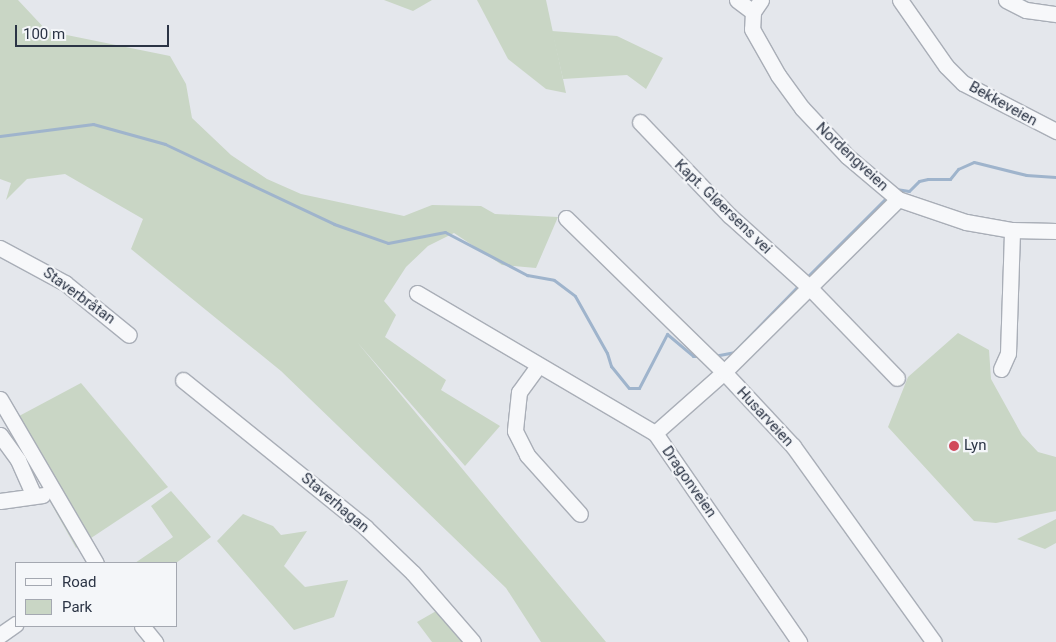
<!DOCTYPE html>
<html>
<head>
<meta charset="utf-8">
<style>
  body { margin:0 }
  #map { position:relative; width:1056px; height:642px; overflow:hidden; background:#e4e7ec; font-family:Roboto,sans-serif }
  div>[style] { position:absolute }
  .green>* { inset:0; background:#c9d6c5 }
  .stream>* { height:3px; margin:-1.5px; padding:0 1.5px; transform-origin:1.5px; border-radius:1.5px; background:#9fb4cc }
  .roads { filter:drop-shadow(1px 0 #a9aeb7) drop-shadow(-1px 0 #a9aeb7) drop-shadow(0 1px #a9aeb7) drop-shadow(0 -1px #a9aeb7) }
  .minor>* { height:15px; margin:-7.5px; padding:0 7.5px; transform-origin:7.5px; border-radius:7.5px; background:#f7f8fa }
  .dots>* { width:14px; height:14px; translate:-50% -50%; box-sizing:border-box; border:2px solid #f4f6f9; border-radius:50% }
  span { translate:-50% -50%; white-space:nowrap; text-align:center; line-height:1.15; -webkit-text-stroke:4.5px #f4f6f9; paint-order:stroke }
  .street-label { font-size:15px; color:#2b3445 }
  .poi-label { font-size:15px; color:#2b3445 }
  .left { translate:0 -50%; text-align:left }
  .legend { position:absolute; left:15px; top:562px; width:162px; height:65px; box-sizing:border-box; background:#f4f6f9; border:1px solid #a4a8b1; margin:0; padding:6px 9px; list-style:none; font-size:15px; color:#2b3445 }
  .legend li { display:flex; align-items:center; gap:10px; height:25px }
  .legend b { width:25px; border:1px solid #a4a8b1 }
  .scale { position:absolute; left:15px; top:25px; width:154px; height:22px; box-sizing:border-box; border:2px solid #2b3445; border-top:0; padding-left:6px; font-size:15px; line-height:18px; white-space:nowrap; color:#2b3445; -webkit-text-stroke:4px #f4f6f9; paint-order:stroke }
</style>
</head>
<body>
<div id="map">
  <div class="green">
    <div style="clip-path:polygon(0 0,18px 0,47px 31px,170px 56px,186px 84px,192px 118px,231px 155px,267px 179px,301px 194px,404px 216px,432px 205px,481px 206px,495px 214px,558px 217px,536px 268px,502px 265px,454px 233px,428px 246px,406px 267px,384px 301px,396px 315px,385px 337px,446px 380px,441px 390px,500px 426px,465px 466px,357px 342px,606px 642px,541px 642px,506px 588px,281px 371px,131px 249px,143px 219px,65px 174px,27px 179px,6px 200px,11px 183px,0 179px)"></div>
    <div style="clip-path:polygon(384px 0,432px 0,413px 11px)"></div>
    <div style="clip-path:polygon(477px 0,546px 0,566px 93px,546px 89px,508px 59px)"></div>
    <div style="clip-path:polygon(552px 31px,617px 36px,663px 58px,646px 89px,627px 75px,563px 79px)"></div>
    <div style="clip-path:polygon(958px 333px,989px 350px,991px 379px,1022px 435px,1038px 452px,1056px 457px,1056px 511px,996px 523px,974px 521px,888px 427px,908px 377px)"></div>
    <div style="clip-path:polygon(81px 383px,168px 487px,76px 548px,6px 423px)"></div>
    <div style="clip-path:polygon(171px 491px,211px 537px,176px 563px,135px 563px,173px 537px,151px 506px)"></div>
    <div style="clip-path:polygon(243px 514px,273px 526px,281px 535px,307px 531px,284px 566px,305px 587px,348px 580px,334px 617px,294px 630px,217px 541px)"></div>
    <div style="clip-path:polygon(1056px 519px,1056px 543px,1045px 549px,1017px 539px)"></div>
    <div style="clip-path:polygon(438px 610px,465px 642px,432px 642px,417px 622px)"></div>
  </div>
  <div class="stream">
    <div style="left:0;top:136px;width:94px;rotate:-7.4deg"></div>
    <div style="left:93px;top:124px;width:75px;rotate:15.5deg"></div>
    <div style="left:165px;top:144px;width:187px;rotate:25.3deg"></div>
    <div style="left:334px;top:224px;width:57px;rotate:19.4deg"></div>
    <div style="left:388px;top:243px;width:58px;rotate:-10.9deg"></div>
    <div style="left:445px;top:232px;width:93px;rotate:27.7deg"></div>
    <div style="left:527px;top:275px;width:27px;rotate:10deg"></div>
    <div style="left:554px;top:280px;width:26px;rotate:37deg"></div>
    <div style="left:575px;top:296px;width:65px;rotate:60.7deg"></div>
    <div style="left:607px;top:353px;width:14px;rotate:73deg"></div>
    <div style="left:611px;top:366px;width:28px;rotate:51deg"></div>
    <div style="left:629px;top:388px;width:10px"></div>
    <div style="left:639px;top:388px;width:61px;rotate:-62.6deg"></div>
    <div style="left:667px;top:334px;width:34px;rotate:40deg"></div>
    <div style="left:693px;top:356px;width:7px"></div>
    <div style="left:896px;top:189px;width:13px;rotate:9deg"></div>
    <div style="left:909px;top:191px;width:14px;rotate:-45deg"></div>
    <div style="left:919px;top:181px;width:9px;rotate:-13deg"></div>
    <div style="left:928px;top:179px;width:22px"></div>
    <div style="left:950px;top:179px;width:13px;rotate:-51deg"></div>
    <div style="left:958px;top:169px;width:17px;rotate:-24deg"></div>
    <div style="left:974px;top:162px;width:54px;rotate:14deg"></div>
    <div style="left:1026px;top:175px;width:30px;rotate:4deg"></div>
    <div style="left:805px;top:279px;width:116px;rotate:-45deg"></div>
    <div style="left:714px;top:356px;width:20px;rotate:-11deg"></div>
    <div style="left:734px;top:352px;width:93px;rotate:-45.9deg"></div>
  </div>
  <div class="roads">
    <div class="minor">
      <div style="left:737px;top:0;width:20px;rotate:37deg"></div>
      <div style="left:761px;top:0;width:14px;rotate:124deg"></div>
      <div style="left:753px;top:12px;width:17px;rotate:93deg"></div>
      <div style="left:752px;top:29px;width:53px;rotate:60.5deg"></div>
      <div style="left:778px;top:75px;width:41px;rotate:54deg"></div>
      <div style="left:802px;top:108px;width:66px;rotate:46.8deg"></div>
      <div style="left:847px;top:156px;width:67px;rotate:40.1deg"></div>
      <div style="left:898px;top:199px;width:72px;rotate:18.7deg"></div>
      <div style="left:966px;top:222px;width:47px;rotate:9.9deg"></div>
      <div style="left:1012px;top:230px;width:44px;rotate:1.3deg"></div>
      <div style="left:900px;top:0;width:80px;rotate:55.1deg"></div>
      <div style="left:946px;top:66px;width:24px;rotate:45deg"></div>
      <div style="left:963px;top:83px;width:105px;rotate:27.3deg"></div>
      <div style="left:1006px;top:0;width:22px;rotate:27deg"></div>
      <div style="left:1026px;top:10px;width:30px;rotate:8deg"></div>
      <div style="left:640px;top:122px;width:129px;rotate:46.3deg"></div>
      <div style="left:729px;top:215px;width:109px;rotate:42deg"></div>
      <div style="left:810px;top:288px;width:125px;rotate:46deg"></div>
      <div style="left:566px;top:218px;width:221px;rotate:44.3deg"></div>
      <div style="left:724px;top:372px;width:101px;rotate:47deg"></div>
      <div style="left:793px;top:446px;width:241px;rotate:54.3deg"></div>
      <div style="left:0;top:248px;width:74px;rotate:28.3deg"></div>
      <div style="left:65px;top:283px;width:82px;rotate:39.1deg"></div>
      <div style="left:417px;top:293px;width:276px;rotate:30.5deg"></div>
      <div style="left:655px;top:433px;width:254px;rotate:55.4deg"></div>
      <div style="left:538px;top:366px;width:32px;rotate:126deg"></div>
      <div style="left:519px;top:392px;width:39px;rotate:96deg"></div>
      <div style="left:515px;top:431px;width:27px;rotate:63deg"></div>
      <div style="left:527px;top:455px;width:79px;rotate:48.1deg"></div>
      <div style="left:1001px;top:369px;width:17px;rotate:-66deg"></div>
      <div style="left:1008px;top:353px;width:123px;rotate:-88.1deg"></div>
      <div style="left:183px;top:380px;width:234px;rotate:38.9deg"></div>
      <div style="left:365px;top:527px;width:66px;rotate:43.8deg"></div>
      <div style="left:413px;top:573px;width:91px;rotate:49deg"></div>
      <div style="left:0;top:399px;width:190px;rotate:59.7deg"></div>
      <div style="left:655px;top:433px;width:92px;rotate:-41.5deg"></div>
      <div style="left:724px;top:372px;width:245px;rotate:-44.8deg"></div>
      <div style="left:0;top:435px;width:31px;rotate:54deg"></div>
      <div style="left:18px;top:460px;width:39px;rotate:66deg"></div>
      <div style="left:0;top:501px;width:43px;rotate:-7.9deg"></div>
      <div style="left:142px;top:626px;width:21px;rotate:51deg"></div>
      <div style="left:0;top:635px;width:19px;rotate:-35deg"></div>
    </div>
  </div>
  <div class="dots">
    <div style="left:954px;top:446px;background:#d1495b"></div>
  </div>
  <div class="street-label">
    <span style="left:1003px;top:104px;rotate:29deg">Bekkeveien</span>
    <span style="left:852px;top:157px;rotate:43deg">Nordengveien</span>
    <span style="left:723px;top:207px;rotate:44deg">Kapt. Gløersens vei</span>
    <span style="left:79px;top:296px;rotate:36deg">Staverbråtan</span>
    <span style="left:765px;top:417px;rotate:47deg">Husarveien</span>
    <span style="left:689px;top:482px;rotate:55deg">Dragonveien</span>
    <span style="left:335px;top:503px;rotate:40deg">Staverhagan</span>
  </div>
  <div class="poi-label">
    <span class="left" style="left:964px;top:446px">Lyn</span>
  </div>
  <ul class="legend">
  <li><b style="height:6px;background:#f7f8fa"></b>Road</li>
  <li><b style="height:14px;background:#c9d6c5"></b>Park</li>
  </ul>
  <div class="scale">100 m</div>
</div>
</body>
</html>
